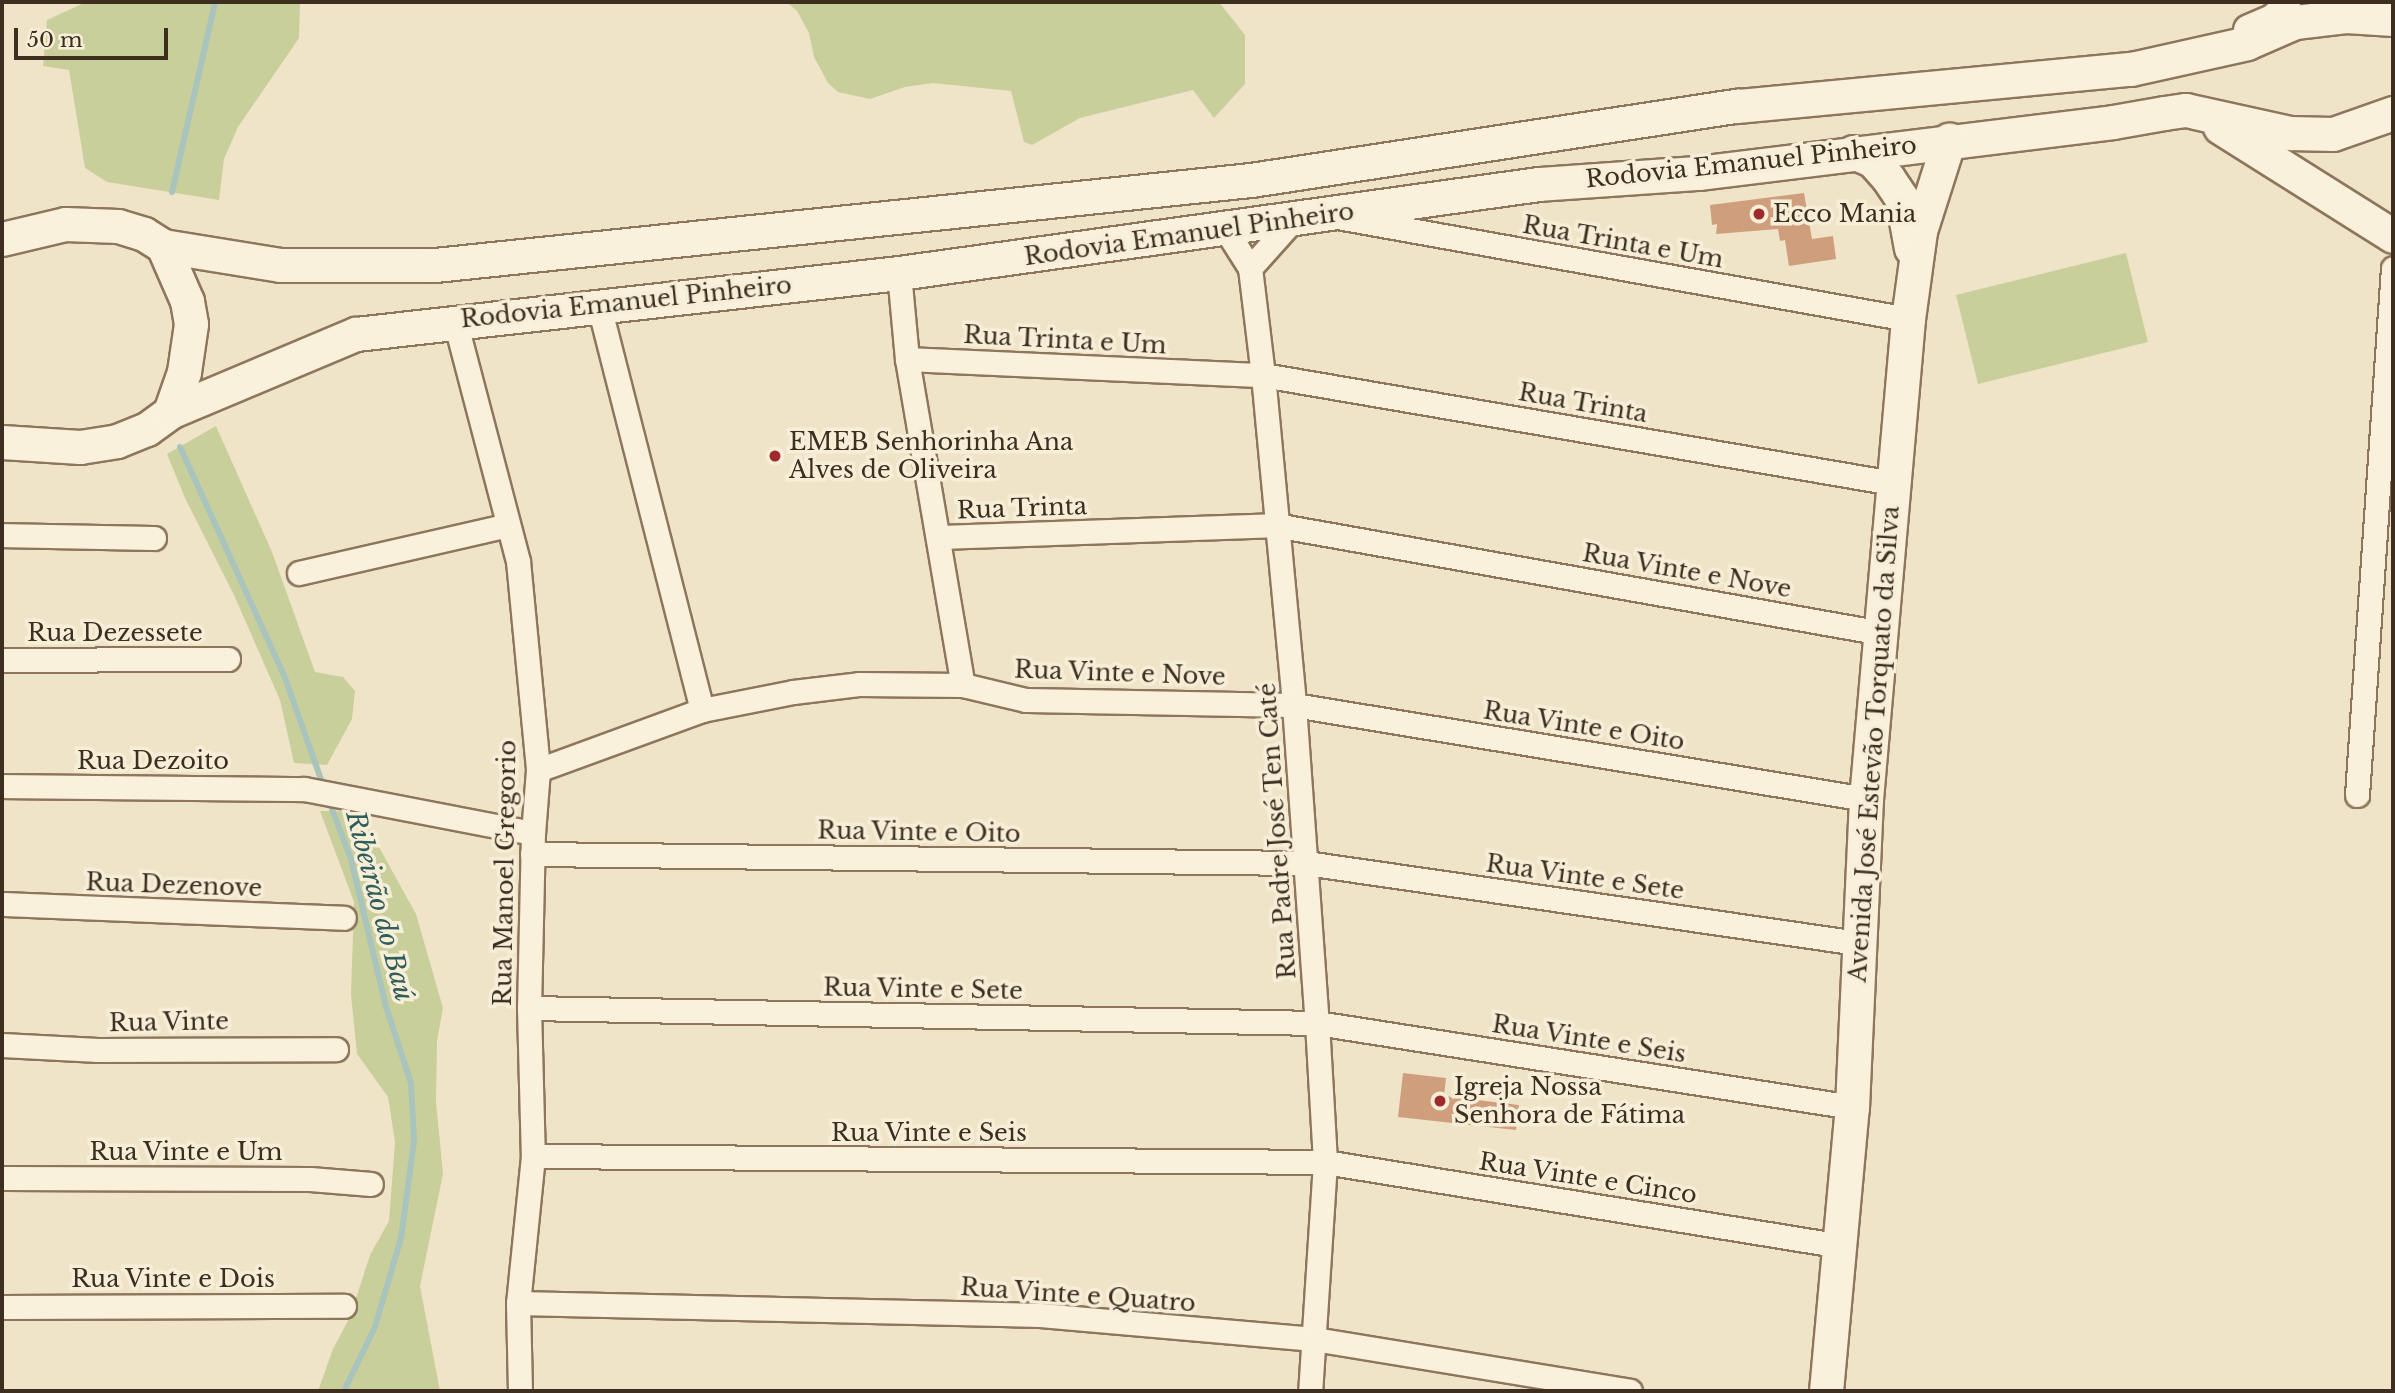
<!DOCTYPE html>
<html>
<head>
<meta charset="utf-8">
<style>
  body { margin:0 }
  #map { position:relative; width:2395px; height:1393px; overflow:hidden; background:#f0e4c8; font-family:"Libre Baskerville",serif }
  div>[style] { position:absolute }
  .green>* { inset:0; background:#c9cf9b }
  .stream>* { height:6px; margin:-3px; padding:0 3px; transform-origin:3px; border-radius:3px; background:#a9c4bc }
  .building>* { inset:0; background:#cf9f7d }
  .roads { filter:drop-shadow(2px 0 #8d765c) drop-shadow(-2px 0 #8d765c) drop-shadow(0 2px #8d765c) drop-shadow(0 -2px #8d765c) }
  .minor>* { height:23px; margin:-11.5px; padding:0 11.5px; transform-origin:11.5px; border-radius:11.5px; background:#faf1dc }
  .tertiary>* { height:30px; margin:-15px; padding:0 15px; transform-origin:15px; border-radius:15px; background:#faf1dc }
  .secondary>* { height:33px; margin:-16.5px; padding:0 16.5px; transform-origin:16.5px; border-radius:16.5px; background:#faf1dc }
  .dots>* { width:19px; height:19px; translate:-50% -50%; box-sizing:border-box; border:4px solid #f7eed8; border-radius:50% }
  span { translate:-50% -50%; white-space:nowrap; text-align:center; line-height:1.15; -webkit-text-stroke:7px #f7eed8; paint-order:stroke }
  .street-label { font-size:24px; color:#3d2e20 }
  .poi-label { font-size:24px; color:#3d2e20 }
  .left { translate:0 -50%; text-align:left }
  .water-label { font-size:26px; color:#2f5d5a; font-style:italic }
  .frame { position:absolute; inset:0; border:4px solid #3d2e20; pointer-events:none }
  .scale { position:absolute; left:14px; top:28px; width:154px; height:32px; box-sizing:border-box; border:4px solid #3d2e20; border-top:0; padding-left:9px; font-size:21px; line-height:24px; white-space:nowrap; color:#3d2e20; -webkit-text-stroke:5px #f7eed8; paint-order:stroke }
</style>
</head>
<body>
<div id="map">
  <div class="green">
    <div style="clip-path:polygon(86px 2px,300px 2px,299px 38px,238px 127px,224px 159px,219px 200px,107px 182px,85px 168px,69px 70px,43px 66px,47px 20px)"></div>
    <div style="clip-path:polygon(787px 2px,1219px 2px,1245px 35px,1245px 84px,1214px 118px,1193px 90px,1080px 118px,1032px 145px,1024px 142px,1011px 91px,933px 83px,905px 87px,870px 99px,838px 92px,828px 83px,814px 57px,809px 33px,797px 11px)"></div>
    <div style="clip-path:polygon(2126px 253px,2148px 342px,1978px 384px,1956px 295px)"></div>
    <div style="clip-path:polygon(216px 426px,272px 552px,315px 672px,343px 677px,355px 691px,352px 719px,327px 765px,294px 763px,280px 700px,234px 595px,185px 498px,167px 454px)"></div>
    <div style="clip-path:polygon(320px 811px,359px 811px,416px 914px,443px 1008px,437px 1041px,436px 1102px,443px 1174px,420px 1286px,440px 1391px,318px 1391px,333px 1349px,350px 1317px,370px 1255px,389px 1221px,395px 1142px,388px 1097px,357px 1054px,351px 995px,354px 902px)"></div>
  </div>
  <div class="stream">
    <div style="left:172px;top:192px;width:195px;rotate:-77.2deg"></div>
    <div style="left:180px;top:447px;width:251px;rotate:65.5deg"></div>
    <div style="left:284px;top:675px;width:120px;rotate:70.5deg"></div>
    <div style="left:329px;top:801px;width:62px;rotate:69.2deg"></div>
    <div style="left:351px;top:859px;width:152px;rotate:76.7deg"></div>
    <div style="left:386px;top:1007px;width:80px;rotate:71.8deg"></div>
    <div style="left:411px;top:1083px;width:58px;rotate:87deg"></div>
    <div style="left:414px;top:1141px;width:98px;rotate:97.6deg"></div>
    <div style="left:401px;top:1238px;width:93px;rotate:106.3deg"></div>
    <div style="left:375px;top:1327px;width:71px;rotate:115.8deg"></div>
  </div>
  <div class="building">
    <div style="clip-path:polygon(1804px 193px,1812px 239px,1833px 236px,1836px 259px,1789px 266px,1785px 240px,1780px 241px,1778px 229px,1716px 234px,1717px 224px,1712px 225px,1710px 205px)"></div>
    <div style="clip-path:polygon(1403px 1073px,1446px 1078px,1444px 1096px,1519px 1105px,1516px 1130px,1398px 1117px)"></div>
  </div>
  <div class="roads">
    <div class="minor">
      <div style="left:1343px;top:218px;width:574px;rotate:10.14deg"></div>
      <div style="left:1226px;top:230px;width:45px;rotate:57.7deg"></div>
      <div style="left:1250px;top:268px;width:108px;rotate:83.1deg"></div>
      <div style="left:1263px;top:375px;width:331px;rotate:84.6deg"></div>
      <div style="left:1294px;top:705px;width:319px;rotate:85.9deg"></div>
      <div style="left:1317px;top:1023px;width:139px;rotate:86.7deg"></div>
      <div style="left:1325px;top:1162px;width:229px;rotate:93.7deg"></div>
      <div style="left:1250px;top:268px;width:66px;rotate:-48.1deg"></div>
      <div style="left:899px;top:273px;width:86px;rotate:84.7deg"></div>
      <div style="left:907px;top:359px;width:331px;rotate:80.3deg"></div>
      <div style="left:599px;top:306px;width:417px;rotate:75.7deg"></div>
      <div style="left:455px;top:321px;width:248px;rotate:75.3deg"></div>
      <div style="left:518px;top:561px;width:210px;rotate:84.5deg"></div>
      <div style="left:538px;top:770px;width:63px;rotate:94.5deg"></div>
      <div style="left:533px;top:833px;width:175px;rotate:91.3deg"></div>
      <div style="left:529px;top:1008px;width:148px;rotate:88.5deg"></div>
      <div style="left:533px;top:1156px;width:148px;rotate:95.8deg"></div>
      <div style="left:518px;top:1303px;width:88px;rotate:88.7deg"></div>
      <div style="left:907px;top:359px;width:356px;rotate:2.6deg"></div>
      <div style="left:1263px;top:375px;width:639px;rotate:9.73deg"></div>
      <div style="left:2px;top:535px;width:152px;rotate:1.1deg"></div>
      <div style="left:938px;top:537px;width:337px;rotate:-2deg"></div>
      <div style="left:1275px;top:525px;width:617px;rotate:10.09deg"></div>
      <div style="left:299px;top:573px;width:214px;rotate:-12.9deg"></div>
      <div style="left:2px;top:660px;width:226px;rotate:-0.3deg"></div>
      <div style="left:538px;top:770px;width:175px;rotate:-20.1deg"></div>
      <div style="left:702px;top:710px;width:93px;rotate:-11.2deg"></div>
      <div style="left:793px;top:692px;width:66px;rotate:-6.9deg"></div>
      <div style="left:859px;top:684px;width:104px;rotate:0.6deg"></div>
      <div style="left:963px;top:685px;width:65px;rotate:13.4deg"></div>
      <div style="left:1026px;top:700px;width:268px;rotate:1.1deg"></div>
      <div style="left:1294px;top:705px;width:580px;rotate:9.33deg"></div>
      <div style="left:2px;top:786px;width:302px;rotate:0.6deg"></div>
      <div style="left:304px;top:789px;width:233px;rotate:10.9deg"></div>
      <div style="left:2357px;top:795px;width:528px;rotate:-86.09deg"></div>
      <div style="left:532px;top:854px;width:774px;rotate:0.67deg"></div>
      <div style="left:1306px;top:863px;width:558px;rotate:8.25deg"></div>
      <div style="left:2px;top:904px;width:342px;rotate:2.3deg"></div>
      <div style="left:529px;top:1008px;width:788px;rotate:1.09deg"></div>
      <div style="left:1317px;top:1023px;width:542px;rotate:8.92deg"></div>
      <div style="left:2px;top:1045px;width:96px;rotate:3deg"></div>
      <div style="left:98px;top:1050px;width:238px;rotate:-0.2deg"></div>
      <div style="left:533px;top:1156px;width:792px;rotate:0.43deg"></div>
      <div style="left:1325px;top:1162px;width:524px;rotate:9.23deg"></div>
      <div style="left:2px;top:1178px;width:308px;rotate:0.2deg"></div>
      <div style="left:310px;top:1179px;width:61px;rotate:4.7deg"></div>
      <div style="left:518px;top:1303px;width:522px;rotate:1.32deg"></div>
      <div style="left:1040px;top:1315px;width:275px;rotate:5deg"></div>
      <div style="left:1314px;top:1339px;width:320px;rotate:9.3deg"></div>
      <div style="left:2px;top:1307px;width:342px;rotate:-0.2deg"></div>
    </div>
    <div class="tertiary">
      <div style="left:2249px;top:30px;width:26px;rotate:-23deg"></div>
      <div style="left:2273px;top:20px;width:13px;rotate:-42deg"></div>
      <div style="left:2283px;top:11px;width:9px;rotate:-77deg"></div>
    </div>
    <div class="secondary">
      <div style="left:2220px;top:127px;width:204px;rotate:32.2deg"></div>
      <div style="left:1853px;top:152px;width:21px;rotate:23deg"></div>
      <div style="left:1872px;top:160px;width:24px;rotate:48deg"></div>
      <div style="left:1888px;top:178px;width:25px;rotate:56deg"></div>
      <div style="left:1902px;top:199px;width:50px;rotate:79.6deg"></div>
      <div style="left:2px;top:239px;width:65px;rotate:-13.4deg"></div>
      <div style="left:65px;top:224px;width:53px;rotate:2.2deg"></div>
      <div style="left:118px;top:226px;width:27px;rotate:17deg"></div>
      <div style="left:144px;top:234px;width:22px;rotate:32deg"></div>
      <div style="left:163px;top:246px;width:60px;rotate:66.4deg"></div>
      <div style="left:187px;top:301px;width:23px;rotate:80deg"></div>
      <div style="left:191px;top:324px;width:49px;rotate:98.3deg"></div>
      <div style="left:184px;top:372px;width:42px;rotate:109.3deg"></div>
      <div style="left:163px;top:246px;width:119px;rotate:9.2deg"></div>
      <div style="left:280px;top:265px;width:155px"></div>
      <div style="left:435px;top:265px;width:820px;rotate:-5.95deg"></div>
      <div style="left:1251px;top:180px;width:492px;rotate:-8.7deg"></div>
      <div style="left:1737px;top:106px;width:396px;rotate:-5.4deg"></div>
      <div style="left:2131px;top:69px;width:119px;rotate:-12.6deg"></div>
      <div style="left:2247px;top:43px;width:52px;rotate:-23.6deg"></div>
      <div style="left:2295px;top:22px;width:51px;rotate:-6.7deg"></div>
      <div style="left:2346px;top:16px;width:47px;rotate:3.7deg"></div>
      <div style="left:2px;top:442px;width:78px;rotate:3.7deg"></div>
      <div style="left:80px;top:447px;width:37px;rotate:-9deg"></div>
      <div style="left:117px;top:441px;width:32px;rotate:-22deg"></div>
      <div style="left:147px;top:429px;width:29px;rotate:-36deg"></div>
      <div style="left:170px;top:412px;width:202px;rotate:-22.8deg"></div>
      <div style="left:356px;top:334px;width:546px;rotate:-6.41deg"></div>
      <div style="left:899px;top:273px;width:646px;rotate:-7.92deg"></div>
      <div style="left:1539px;top:184px;width:159px;rotate:-4deg"></div>
      <div style="left:1698px;top:173px;width:418px;rotate:-7deg"></div>
      <div style="left:2113px;top:122px;width:52px;rotate:-10deg"></div>
      <div style="left:2164px;top:113px;width:22px;rotate:-8deg"></div>
      <div style="left:2186px;top:110px;width:107px;rotate:12.5deg"></div>
      <div style="left:2290px;top:133px;width:43px;rotate:1.3deg"></div>
      <div style="left:2333px;top:134px;width:64px;rotate:-19.3deg"></div>
      <div style="left:1826px;top:1391px;width:285px;rotate:-84.8deg"></div>
      <div style="left:1852px;top:1107px;width:308px;rotate:-87.4deg"></div>
      <div style="left:1866px;top:799px;width:482px;rotate:-85deg"></div>
      <div style="left:1908px;top:319px;width:89px;rotate:-82.2deg"></div>
      <div style="left:1920px;top:231px;width:96px;rotate:-72.3deg"></div>
    </div>
  </div>
  <div class="dots">
    <div style="left:1759px;top:214px;background:#9e2a2b"></div>
    <div style="left:775px;top:456px;background:#9e2a2b"></div>
    <div style="left:1440px;top:1101px;background:#9e2a2b"></div>
  </div>
  <div class="street-label">
    <span style="left:1751px;top:162px;rotate:-6deg">Rodovia Emanuel Pinheiro</span>
    <span style="left:1189px;top:234px;rotate:-8deg">Rodovia Emanuel Pinheiro</span>
    <span style="left:1623px;top:242px;rotate:10deg">Rua Trinta e Um</span>
    <span style="left:626px;top:302px;rotate:-6deg">Rodovia Emanuel Pinheiro</span>
    <span style="left:1065px;top:340px;rotate:3deg">Rua Trinta e Um</span>
    <span style="left:1583px;top:403px;rotate:10deg">Rua Trinta</span>
    <span style="left:1022px;top:508px;rotate:-2deg">Rua Trinta</span>
    <span style="left:1687px;top:571px;rotate:10deg">Rua Vinte e Nove</span>
    <span style="left:115px;top:633px">Rua Dezessete</span>
    <span style="left:1120px;top:673px;rotate:2deg">Rua Vinte e Nove</span>
    <span style="left:1584px;top:726px;rotate:9deg">Rua Vinte e Oito</span>
    <span style="left:1874px;top:744px;rotate:-86deg">Avenida José Estevão Torquato da Silva</span>
    <span style="left:153px;top:761px">Rua Dezoito</span>
    <span style="left:1277px;top:831px;rotate:-94deg">Rua Padre José Ten Caté</span>
    <span style="left:919px;top:832px;rotate:1deg">Rua Vinte e Oito</span>
    <span style="left:505px;top:873px;rotate:-89deg">Rua Manoel Gregorio</span>
    <span style="left:1585px;top:877px;rotate:8deg">Rua Vinte e Sete</span>
    <span style="left:174px;top:885px;rotate:2deg">Rua Dezenove</span>
    <span style="left:923px;top:989px;rotate:1deg">Rua Vinte e Sete</span>
    <span style="left:169px;top:1022px;rotate:-1deg">Rua Vinte</span>
    <span style="left:1589px;top:1039px;rotate:9deg">Rua Vinte e Seis</span>
    <span style="left:929px;top:1133px">Rua Vinte e Seis</span>
    <span style="left:186px;top:1152px">Rua Vinte e Um</span>
    <span style="left:1588px;top:1178px;rotate:9deg">Rua Vinte e Cinco</span>
    <span style="left:173px;top:1279px">Rua Vinte e Dois</span>
    <span style="left:1078px;top:1295px;rotate:4deg">Rua Vinte e Quatro</span>
  </div>
  <div class="poi-label">
    <span class="left" style="left:1773px;top:214px">Ecco Mania</span>
    <span class="left" style="left:789px;top:456px">EMEB Senhorinha Ana<br>Alves de Oliveira</span>
    <span class="left" style="left:1454px;top:1101px">Igreja Nossa<br>Senhora de Fátima</span>
  </div>
  <div class="water-label">
    <span style="left:379px;top:906px;rotate:75deg">Ribeirão do Baú</span>
  </div>
  <div class="frame"></div>
  <div class="scale">50 m</div>
</div>
</body>
</html>
